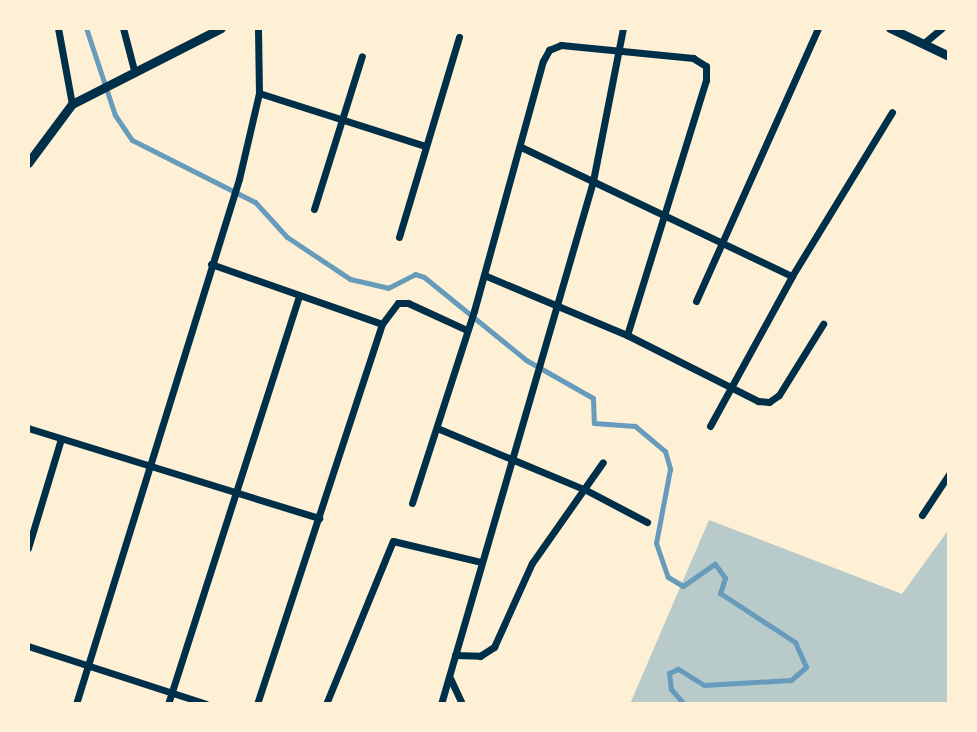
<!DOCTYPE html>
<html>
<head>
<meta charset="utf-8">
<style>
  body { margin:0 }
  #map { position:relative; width:977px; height:732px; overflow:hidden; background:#fdf0d5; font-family:"PT Sans Narrow",sans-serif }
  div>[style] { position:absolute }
  .green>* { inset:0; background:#b9caca }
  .stream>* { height:5px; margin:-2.5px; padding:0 2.5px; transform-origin:2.5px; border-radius:2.5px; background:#669bbc }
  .minor>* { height:7px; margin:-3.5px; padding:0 3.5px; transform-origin:3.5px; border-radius:3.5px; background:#003049 }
  .tertiary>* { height:9px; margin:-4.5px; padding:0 4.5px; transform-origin:4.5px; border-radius:4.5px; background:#003049 }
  span { translate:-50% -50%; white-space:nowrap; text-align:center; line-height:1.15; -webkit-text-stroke:8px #fdf0d5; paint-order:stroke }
  .frame { position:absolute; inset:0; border:30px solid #fdf0d5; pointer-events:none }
</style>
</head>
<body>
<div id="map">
  <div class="green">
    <div style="clip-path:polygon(709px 520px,902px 594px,949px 529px,949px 704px,630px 704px)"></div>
  </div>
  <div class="stream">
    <div style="left:86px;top:28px;width:92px;rotate:71.6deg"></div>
    <div style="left:115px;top:115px;width:30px;rotate:56deg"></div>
    <div style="left:132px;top:140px;width:138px;rotate:26.8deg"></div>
    <div style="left:255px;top:202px;width:47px;rotate:47.6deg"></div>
    <div style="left:287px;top:237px;width:76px;rotate:33.7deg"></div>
    <div style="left:350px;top:279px;width:39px;rotate:13deg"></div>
    <div style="left:388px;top:288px;width:30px;rotate:-27deg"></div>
    <div style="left:415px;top:274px;width:9px;rotate:18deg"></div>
    <div style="left:424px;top:277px;width:132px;rotate:39.1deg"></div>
    <div style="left:526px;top:360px;width:77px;rotate:29.6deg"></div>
    <div style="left:593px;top:398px;width:25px;rotate:88deg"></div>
    <div style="left:594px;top:423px;width:41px;rotate:4.2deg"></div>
    <div style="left:635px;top:426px;width:39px;rotate:40deg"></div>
    <div style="left:665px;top:451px;width:19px;rotate:74deg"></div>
    <div style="left:670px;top:469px;width:75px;rotate:100.7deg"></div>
    <div style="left:656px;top:543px;width:36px;rotate:71deg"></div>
    <div style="left:668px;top:577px;width:17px;rotate:31deg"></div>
    <div style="left:683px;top:586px;width:39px;rotate:-35deg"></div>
    <div style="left:715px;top:564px;width:17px;rotate:54deg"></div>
    <div style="left:725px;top:578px;width:16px;rotate:108deg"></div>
    <div style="left:720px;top:593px;width:90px;rotate:33.2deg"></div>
    <div style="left:795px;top:642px;width:27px;rotate:66deg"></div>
    <div style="left:806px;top:667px;width:20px;rotate:139deg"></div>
    <div style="left:791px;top:680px;width:87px;rotate:176.7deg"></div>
    <div style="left:704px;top:685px;width:31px;rotate:-148deg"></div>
    <div style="left:678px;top:669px;width:10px;rotate:156deg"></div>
    <div style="left:669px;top:673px;width:16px;rotate:83deg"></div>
    <div style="left:671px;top:689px;width:20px;rotate:49deg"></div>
  </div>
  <div class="minor">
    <div style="left:58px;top:28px;width:77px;rotate:79.6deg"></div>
    <div style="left:123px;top:28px;width:43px;rotate:75.3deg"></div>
    <div style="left:924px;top:43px;width:23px;rotate:-40deg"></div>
    <div style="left:259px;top:93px;width:174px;rotate:17.7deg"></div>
    <div style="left:521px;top:147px;width:300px;rotate:25.5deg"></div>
    <div style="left:314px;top:209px;width:160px;rotate:-72.6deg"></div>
    <div style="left:399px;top:237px;width:209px;rotate:-73.3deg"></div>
    <div style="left:211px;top:264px;width:181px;rotate:19.3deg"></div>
    <div style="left:484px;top:275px;width:155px;rotate:22.8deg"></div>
    <div style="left:627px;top:335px;width:147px;rotate:26.7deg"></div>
    <div style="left:758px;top:401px;width:11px;rotate:5deg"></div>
    <div style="left:769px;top:402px;width:12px;rotate:-35deg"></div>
    <div style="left:779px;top:395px;width:84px;rotate:-58.2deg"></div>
    <div style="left:696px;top:301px;width:299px;rotate:-65.9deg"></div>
    <div style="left:710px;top:426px;width:171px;rotate:-61.3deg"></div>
    <div style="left:792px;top:276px;width:192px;rotate:-58.6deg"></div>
    <div style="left:28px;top:428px;width:305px;rotate:17.2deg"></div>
    <div style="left:437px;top:428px;width:161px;rotate:22.6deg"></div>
    <div style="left:586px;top:490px;width:69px;rotate:27.7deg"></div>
    <div style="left:412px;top:503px;width:202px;rotate:-72.1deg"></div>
    <div style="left:474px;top:311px;width:259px;rotate:-74.6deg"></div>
    <div style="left:543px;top:61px;width:13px;rotate:-61deg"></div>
    <div style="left:549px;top:50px;width:13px;rotate:-23deg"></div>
    <div style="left:561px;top:45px;width:133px;rotate:5.6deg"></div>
    <div style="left:693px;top:58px;width:15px;rotate:32deg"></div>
    <div style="left:706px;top:66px;width:14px;rotate:90deg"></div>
    <div style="left:706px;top:80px;width:267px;rotate:107.2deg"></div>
    <div style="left:922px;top:515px;width:49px;rotate:-56.6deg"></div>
    <div style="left:28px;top:548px;width:114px;rotate:-73.2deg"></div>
    <div style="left:28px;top:646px;width:187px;rotate:18deg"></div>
    <div style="left:455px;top:655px;width:25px;rotate:2deg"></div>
    <div style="left:480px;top:656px;width:17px;rotate:-33deg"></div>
    <div style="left:494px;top:647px;width:92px;rotate:-65.7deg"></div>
    <div style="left:532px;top:563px;width:123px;rotate:-54.9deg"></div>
    <div style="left:450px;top:678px;width:29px;rotate:65deg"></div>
    <div style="left:76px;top:704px;width:550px;rotate:-72.75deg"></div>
    <div style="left:239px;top:179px;width:88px;rotate:-76.9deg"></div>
    <div style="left:259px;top:93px;width:65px;rotate:-90.9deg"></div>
    <div style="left:168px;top:704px;width:429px;rotate:-72.2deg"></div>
    <div style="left:257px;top:704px;width:400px;rotate:-71.8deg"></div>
    <div style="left:382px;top:324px;width:26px;rotate:-53deg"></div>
    <div style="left:398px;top:303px;width:10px"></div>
    <div style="left:408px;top:303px;width:65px;rotate:24.6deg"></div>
    <div style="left:326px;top:704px;width:176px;rotate:-67.7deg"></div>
    <div style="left:393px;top:541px;width:90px;rotate:13.4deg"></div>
    <div style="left:441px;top:704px;width:545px;rotate:-73.79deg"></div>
    <div style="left:593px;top:181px;width:156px;rotate:-78.9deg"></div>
  </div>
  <div class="tertiary">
    <div style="left:890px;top:28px;width:65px;rotate:25.4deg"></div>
    <div style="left:28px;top:163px;width:74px;rotate:-53.3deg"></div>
    <div style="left:72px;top:104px;width:167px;rotate:-27deg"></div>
  </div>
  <div class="frame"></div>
</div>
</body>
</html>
